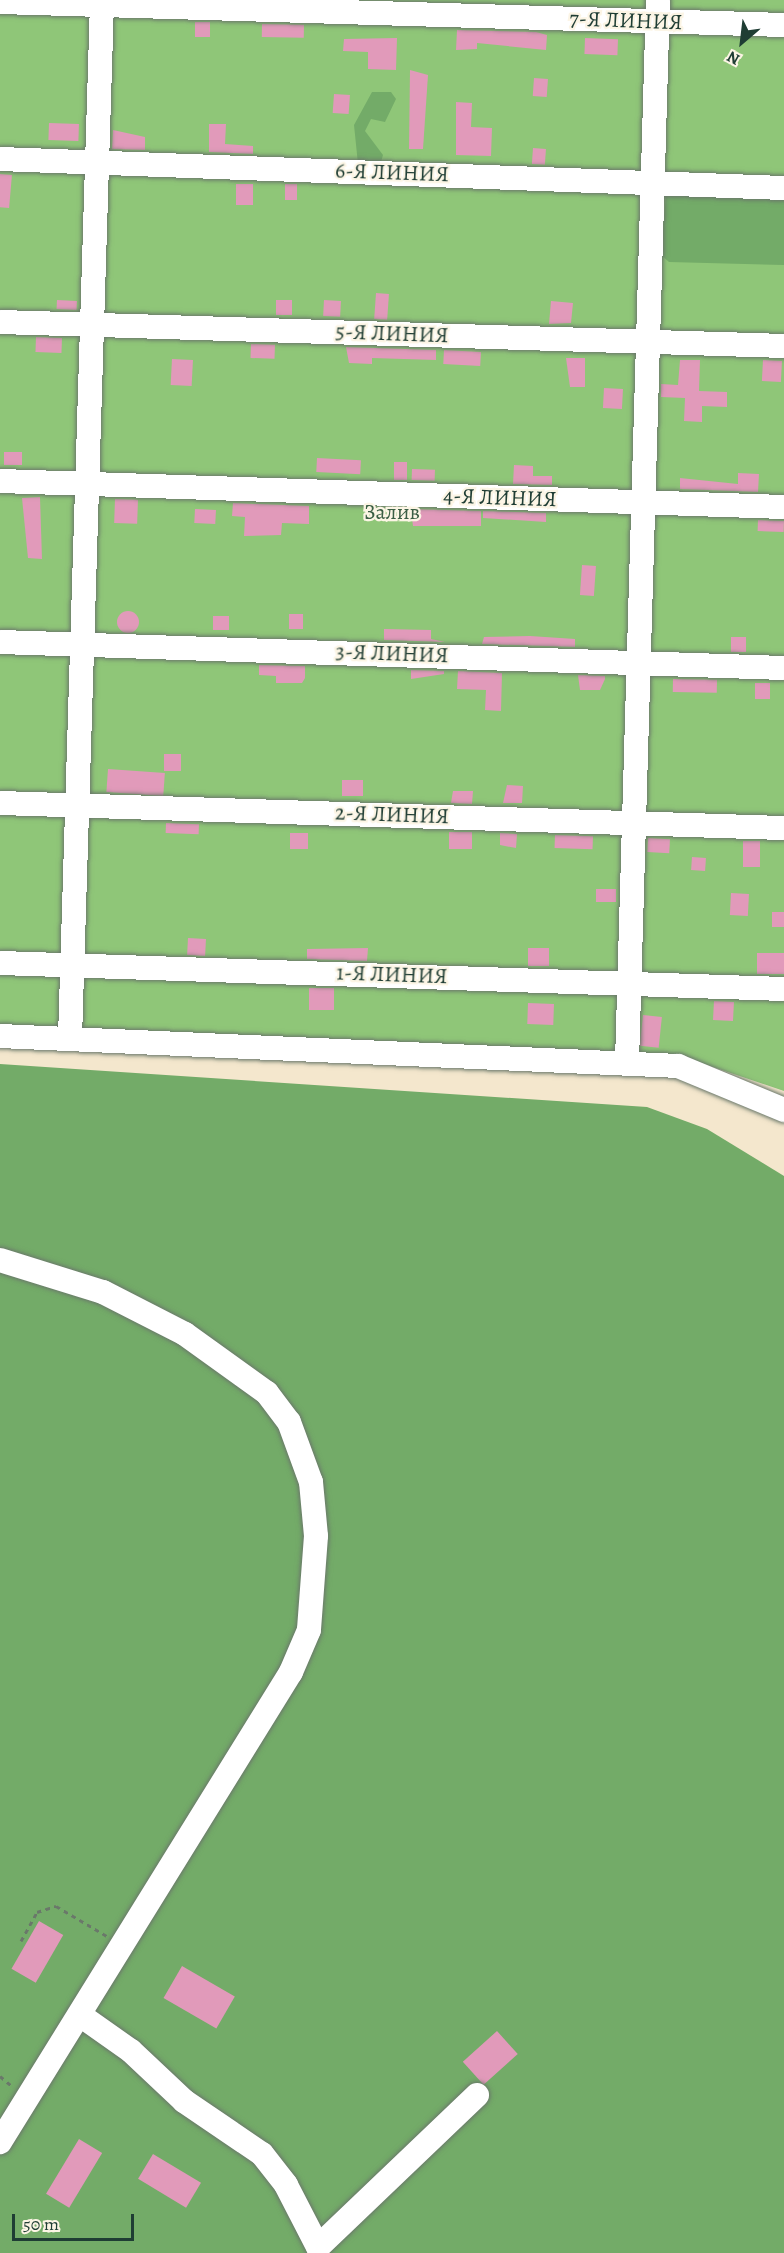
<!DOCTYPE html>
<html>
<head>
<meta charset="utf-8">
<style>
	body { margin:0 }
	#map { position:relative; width:784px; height:2253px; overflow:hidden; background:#f4e7cd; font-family:Alegreya,serif }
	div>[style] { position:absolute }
	.green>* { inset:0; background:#8fc678 }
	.forest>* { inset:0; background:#73ab68 }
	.building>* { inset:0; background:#e19aba; transform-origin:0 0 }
	.round { border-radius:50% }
	.path>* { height:3px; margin-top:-1.5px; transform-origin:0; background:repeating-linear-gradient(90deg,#6a786a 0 4.5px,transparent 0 9px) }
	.roads { filter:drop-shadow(0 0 2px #6a786a) drop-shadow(0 0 2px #6a786a) }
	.minor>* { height:24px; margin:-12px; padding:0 12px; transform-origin:12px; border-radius:12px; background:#fff }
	span { translate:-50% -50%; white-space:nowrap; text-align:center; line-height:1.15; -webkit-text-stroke:4.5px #fcf5e5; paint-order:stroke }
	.street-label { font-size:22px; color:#1f3d34 }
	.park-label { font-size:22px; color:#3b5f45 }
	.north { position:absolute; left:712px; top:12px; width:60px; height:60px; -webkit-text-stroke:4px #fcf5e5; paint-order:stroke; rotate:208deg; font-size:16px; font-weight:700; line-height:24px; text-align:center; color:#1f3d34 }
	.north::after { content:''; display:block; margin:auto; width:21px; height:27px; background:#1f3d34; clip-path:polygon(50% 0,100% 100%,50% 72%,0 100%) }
	.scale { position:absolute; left:12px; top:2214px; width:122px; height:27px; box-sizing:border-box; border:3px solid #1f3d34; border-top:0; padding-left:8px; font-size:18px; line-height:21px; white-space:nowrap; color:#1f3d34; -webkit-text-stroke:4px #fcf5e5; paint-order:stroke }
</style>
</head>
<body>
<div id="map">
	<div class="green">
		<i style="clip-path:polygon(0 0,784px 0,784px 1091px,707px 1065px,619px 1054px,0 1026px)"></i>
	</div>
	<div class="forest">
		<i style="clip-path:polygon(372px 92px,391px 92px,396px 99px,385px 122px,371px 119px,365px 131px,383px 155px,381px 162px,358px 164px,354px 125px)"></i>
		<i style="clip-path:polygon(666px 195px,784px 198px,784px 265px,669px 262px,661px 255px)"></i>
		<i style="clip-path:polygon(0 1064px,647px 1107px,707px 1129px,784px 1176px,784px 2253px,0 2253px)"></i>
	</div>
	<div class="building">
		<i style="left:195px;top:22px;width:15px;height:15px"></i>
		<i style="left:262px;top:24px;width:42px;height:13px;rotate:1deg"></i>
		<i style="clip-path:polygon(457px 30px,536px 32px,547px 35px,546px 50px,477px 43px,477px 49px,456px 50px)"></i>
		<i style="clip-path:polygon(397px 38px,396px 70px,368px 69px,368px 52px,343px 51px,344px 39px)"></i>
		<i style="left:585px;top:38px;width:33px;height:16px;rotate:2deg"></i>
		<i style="clip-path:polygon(410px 70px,428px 75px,423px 149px,409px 149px)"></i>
		<i style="left:534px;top:78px;width:14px;height:18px;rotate:4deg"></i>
		<i style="left:334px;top:94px;width:16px;height:19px;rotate:4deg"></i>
		<i style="clip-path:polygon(456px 102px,472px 103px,471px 127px,492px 128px,491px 156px,456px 155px)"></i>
		<i style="left:49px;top:123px;width:30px;height:17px;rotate:2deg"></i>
		<i style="clip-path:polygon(209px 124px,226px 124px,225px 144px,253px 146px,253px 154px,209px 152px)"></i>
		<i style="clip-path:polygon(113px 130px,145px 137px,145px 150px,112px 149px)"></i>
		<i style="left:533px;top:148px;width:13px;height:16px;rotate:4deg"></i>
		<i style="left:0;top:174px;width:12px;height:33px;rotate:5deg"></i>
		<i style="left:236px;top:184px;width:17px;height:21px"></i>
		<i style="left:285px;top:184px;width:12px;height:16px"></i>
		<i style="left:376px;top:293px;width:13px;height:26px;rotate:4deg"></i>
		<i style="left:57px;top:300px;width:20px;height:9px;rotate:3deg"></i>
		<i style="left:276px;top:300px;width:16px;height:15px"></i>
		<i style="left:324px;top:300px;width:17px;height:16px;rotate:3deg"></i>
		<i style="clip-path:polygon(551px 301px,573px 303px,571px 323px,549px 324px)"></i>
		<i style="left:36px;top:337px;width:26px;height:15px;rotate:2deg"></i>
		<i style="left:251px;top:344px;width:24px;height:14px;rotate:2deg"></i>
		<i style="clip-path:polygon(346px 347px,436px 350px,436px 360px,372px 358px,372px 364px,349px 363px)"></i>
		<i style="left:444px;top:350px;width:37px;height:14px;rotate:3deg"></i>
		<i style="clip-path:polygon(566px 358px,585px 358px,585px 387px,570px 387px)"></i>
		<i style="left:172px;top:359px;width:21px;height:26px;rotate:3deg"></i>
		<i style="clip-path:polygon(680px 360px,700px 360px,699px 391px,727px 392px,727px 407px,702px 406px,702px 422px,684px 421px,685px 398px,661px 397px,661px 384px,678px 385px)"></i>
		<i style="left:763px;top:360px;width:19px;height:21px;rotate:3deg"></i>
		<i style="left:604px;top:388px;width:19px;height:20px;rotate:3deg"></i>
		<i style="left:4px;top:452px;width:18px;height:13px"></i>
		<i style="left:317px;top:458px;width:44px;height:14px;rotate:3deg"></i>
		<i style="left:394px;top:462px;width:13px;height:18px"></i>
		<i style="clip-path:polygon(514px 465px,533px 466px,533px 476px,552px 476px,552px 485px,513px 484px)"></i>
		<i style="left:412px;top:469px;width:23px;height:11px;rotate:2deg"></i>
		<i style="clip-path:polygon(738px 473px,759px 474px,758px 492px,680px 489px,680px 478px,738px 484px)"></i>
		<i style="clip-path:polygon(40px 497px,42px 559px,28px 558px,22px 498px)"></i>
		<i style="left:115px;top:499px;width:23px;height:24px;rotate:2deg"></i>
		<i style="clip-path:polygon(233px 503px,309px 506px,309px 524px,282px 523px,281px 535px,244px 536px,245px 517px,232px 516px)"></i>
		<i style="left:195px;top:509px;width:21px;height:14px;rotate:3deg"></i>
		<i style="clip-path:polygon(411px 509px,481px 511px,481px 526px,413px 526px)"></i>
		<i style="clip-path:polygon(483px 511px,546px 513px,546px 522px,483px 518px)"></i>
		<i style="left:758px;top:520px;width:26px;height:11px;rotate:2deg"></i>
		<i style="left:582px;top:565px;width:14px;height:30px;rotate:4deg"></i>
		<i class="round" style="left:117px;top:611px;width:22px;height:22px"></i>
		<i style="left:289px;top:614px;width:14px;height:15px"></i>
		<i style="left:213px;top:616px;width:16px;height:14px"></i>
		<i style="clip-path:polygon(384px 629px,431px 630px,431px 639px,445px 642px,384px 640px)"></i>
		<i style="clip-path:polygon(530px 636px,575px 639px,575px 647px,482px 644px,484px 637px)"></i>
		<i style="left:731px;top:637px;width:15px;height:15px"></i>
		<i style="clip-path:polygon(259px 665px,305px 666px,305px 678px,302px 683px,276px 683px,276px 676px,259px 675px)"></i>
		<i style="clip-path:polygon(411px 670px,444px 671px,444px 674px,411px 679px)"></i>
		<i style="clip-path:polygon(458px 671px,502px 673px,501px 711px,485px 710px,486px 690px,457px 689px)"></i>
		<i style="clip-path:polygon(578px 675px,605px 676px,605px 679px,600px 690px,580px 690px)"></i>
		<i style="left:673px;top:679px;width:44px;height:13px;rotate:1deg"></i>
		<i style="left:755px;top:683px;width:15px;height:16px"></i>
		<i style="left:164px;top:754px;width:17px;height:17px"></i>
		<i style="left:108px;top:769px;width:57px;height:23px;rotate:4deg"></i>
		<i style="left:342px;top:780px;width:21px;height:16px"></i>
		<i style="clip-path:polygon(507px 785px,523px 786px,522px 803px,503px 803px)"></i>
		<i style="clip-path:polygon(453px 791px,473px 791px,472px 804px,451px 803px)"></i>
		<i style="left:166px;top:823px;width:33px;height:10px;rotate:2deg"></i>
		<i style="left:449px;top:832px;width:23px;height:17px"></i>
		<i style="left:290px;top:833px;width:18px;height:16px"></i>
		<i style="clip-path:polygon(500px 833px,517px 834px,516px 848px,500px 845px)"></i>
		<i style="left:555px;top:835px;width:38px;height:13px;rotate:2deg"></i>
		<i style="left:648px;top:838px;width:22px;height:14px;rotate:3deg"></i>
		<i style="left:743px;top:841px;width:17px;height:26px"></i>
		<i style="left:692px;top:857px;width:14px;height:13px;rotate:4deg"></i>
		<i style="left:596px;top:889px;width:20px;height:13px"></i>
		<i style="left:731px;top:893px;width:18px;height:22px;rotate:3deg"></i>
		<i style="left:772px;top:912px;width:12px;height:15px"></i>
		<i style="left:188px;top:938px;width:18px;height:17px;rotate:3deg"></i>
		<i style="clip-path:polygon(368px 948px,367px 961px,307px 959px,307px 949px)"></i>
		<i style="left:528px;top:948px;width:21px;height:18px"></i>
		<i style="left:757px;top:953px;width:27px;height:21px"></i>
		<i style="left:309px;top:988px;width:25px;height:22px"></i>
		<i style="left:714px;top:1001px;width:20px;height:19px;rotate:3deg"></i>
		<i style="left:528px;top:1003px;width:26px;height:21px;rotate:2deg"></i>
		<i style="left:643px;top:1015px;width:19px;height:31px;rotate:6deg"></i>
		<i style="left:39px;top:1921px;width:28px;height:55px;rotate:30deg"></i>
		<i style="left:182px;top:1966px;width:61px;height:37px;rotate:30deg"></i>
		<i style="left:497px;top:2031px;width:31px;height:46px;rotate:48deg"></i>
		<i style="left:79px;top:2139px;width:27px;height:64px;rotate:31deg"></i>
		<i style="left:153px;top:2154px;width:56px;height:29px;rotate:31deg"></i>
	</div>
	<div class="path">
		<i style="left:21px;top:1941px;width:33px;rotate:-61deg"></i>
		<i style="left:37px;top:1912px;width:20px;rotate:-18deg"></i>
		<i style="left:56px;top:1906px;width:59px;rotate:30.5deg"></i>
		<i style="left:0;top:2076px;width:16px;rotate:40deg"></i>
	</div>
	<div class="roads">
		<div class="minor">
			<i style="left:0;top:2px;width:784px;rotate:1.68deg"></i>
			<i style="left:0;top:159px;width:785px;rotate:2.12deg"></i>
			<i style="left:0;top:322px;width:784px;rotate:1.75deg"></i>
			<i style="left:0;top:481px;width:784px;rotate:1.9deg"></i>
			<i style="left:0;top:642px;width:784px;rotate:1.9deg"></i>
			<i style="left:0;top:803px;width:784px;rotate:1.83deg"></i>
			<i style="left:0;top:963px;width:784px;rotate:1.9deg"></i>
			<i style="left:0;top:1036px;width:679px;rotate:2.53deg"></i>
			<i style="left:678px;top:1066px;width:115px;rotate:22.5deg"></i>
			<i style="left:70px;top:1038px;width:1038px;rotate:-88.23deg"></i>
			<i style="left:627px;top:1062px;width:1062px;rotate:-88.33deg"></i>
			<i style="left:0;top:1260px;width:108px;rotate:17.3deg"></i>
			<i style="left:103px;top:1292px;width:92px;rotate:27.1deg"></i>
			<i style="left:185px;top:1334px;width:101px;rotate:35.7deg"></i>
			<i style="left:267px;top:1393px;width:36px;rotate:53deg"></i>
			<i style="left:289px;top:1422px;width:64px;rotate:69.9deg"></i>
			<i style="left:311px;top:1482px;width:54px;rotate:84.7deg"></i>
			<i style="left:316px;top:1536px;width:94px;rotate:94.3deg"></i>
			<i style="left:309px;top:1630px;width:46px;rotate:113.2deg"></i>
			<i style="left:291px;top:1672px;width:553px;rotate:121.76deg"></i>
			<i style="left:80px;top:2015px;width:62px;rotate:35.2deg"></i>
			<i style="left:131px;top:2051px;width:73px;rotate:43.3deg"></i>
			<i style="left:184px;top:2101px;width:94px;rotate:34.2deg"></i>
			<i style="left:262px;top:2154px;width:39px;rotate:52deg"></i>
			<i style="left:286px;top:2185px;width:70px;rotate:62.7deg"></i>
			<i style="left:318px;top:2247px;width:220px;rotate:-43.7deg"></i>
		</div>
	</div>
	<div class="street-label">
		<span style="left:626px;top:21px;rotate:2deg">7-Я ЛИНИЯ</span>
		<span style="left:392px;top:173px;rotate:2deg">6-Я ЛИНИЯ</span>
		<span style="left:392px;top:334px;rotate:2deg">5-Я ЛИНИЯ</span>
		<span style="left:500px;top:498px;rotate:2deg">4-Я ЛИНИЯ</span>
		<span style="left:392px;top:654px;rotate:2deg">3-Я ЛИНИЯ</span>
		<span style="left:392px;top:815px;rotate:2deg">2-Я ЛИНИЯ</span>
		<span style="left:392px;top:975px;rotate:2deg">1-Я ЛИНИЯ</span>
	</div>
	<div class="park-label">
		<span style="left:392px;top:513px">Залив</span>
	</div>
	<div class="north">N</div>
	<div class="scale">50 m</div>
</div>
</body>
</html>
